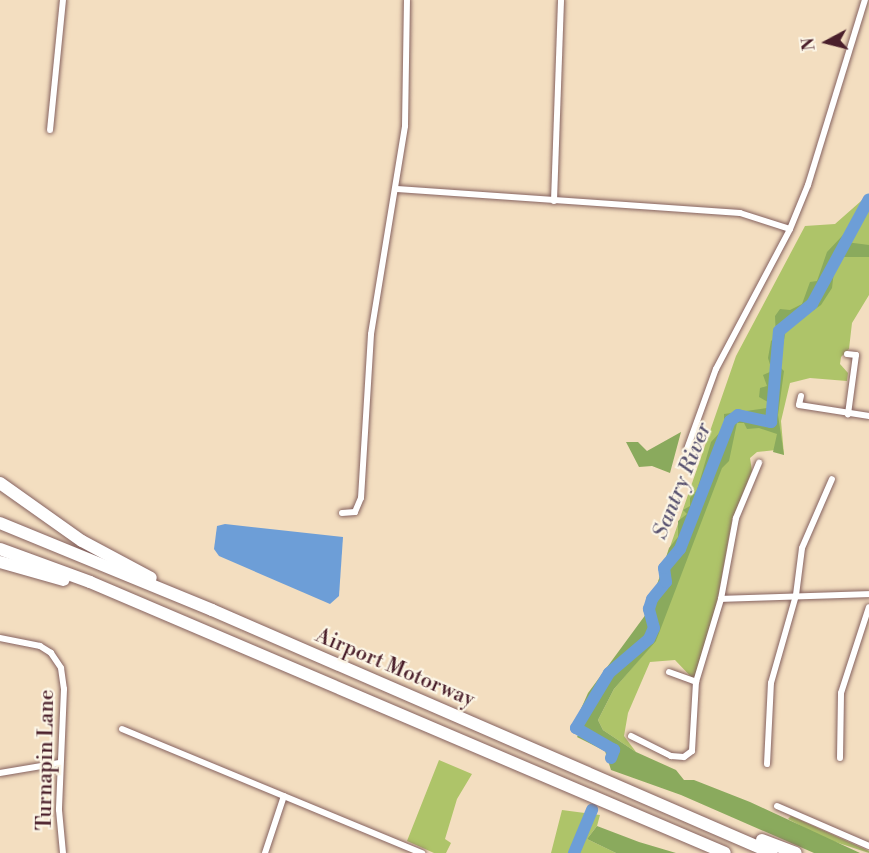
<!DOCTYPE html>
<html>
<head>
<meta charset="utf-8">
<style>
	body { margin:0 }
	#map { position:relative; width:869px; height:853px; overflow:hidden; background:#f3dec0; font-family:"Libre Bodoni",serif }
	div>[style] { position:absolute }
	.green>* { inset:0; background:#aec469 }
	.forest>* { inset:0; background:#8aaa5d }
	.water>* { inset:0; background:#6d9ed7 }
	.river>* { height:12px; margin:-6px; padding:0 6px; transform-origin:6px; border-radius:6px; background:#6d9ed7 }
	.roads { filter:drop-shadow(0 0 2px #85625f) drop-shadow(0 0 2px #85625f) }
	.minor>* { height:6px; margin:-3px; padding:0 3px; transform-origin:3px; border-radius:3px; background:#fff }
	.motorway>* { height:12px; margin:-6px; padding:0 6px; transform-origin:6px; border-radius:6px; background:#fff }
	span { translate:-50% -50%; white-space:nowrap; text-align:center; line-height:1.15; -webkit-text-stroke:4.5px #fcf5e5; paint-order:stroke }
	.street-label { font-size:21px; color:#4a1f2b }
	.water-label { font-size:22px; color:#585270; font-style:italic }
	.north { position:absolute; left:797px; top:12px; width:60px; height:60px; -webkit-text-stroke:4px #fcf5e5; paint-order:stroke; rotate:263deg; font-size:16px; font-weight:700; line-height:24px; text-align:center; color:#4a1f2b }
	.north::after { content:''; display:block; margin:auto; width:21px; height:27px; background:#4a1f2b; clip-path:polygon(50% 0,100% 100%,50% 72%,0 100%) }
</style>
</head>
<body>
<div id="map">
	<div class="green">
		<i style="clip-path:polygon(869px 194px,869px 295px,852px 323px,849px 349px,841px 357px,840px 364px,848px 373px,847px 381px,810px 378px,790px 383px,781px 421px,784px 455px,776px 450px,757px 452px,750px 458px,752px 471px,732px 520px,718px 597px,696px 682px,675px 660px,650px 662px,628px 713px,624px 736px,636px 752px,603px 730px,598px 720px,614px 689px,656px 640px,668px 602px,652px 599px,736px 356px,805px 226px,835px 224px)"></i>
		<i style="clip-path:polygon(439px 760px,472px 774px,457px 799px,445px 839px,451px 843px,446px 853px,434px 853px,407px 841px)"></i>
		<i style="clip-path:polygon(562px 810px,600px 815px,597px 826px,587px 839px,616px 853px,551px 853px)"></i>
		<i style="clip-path:polygon(791px 816px,869px 851px,869px 853px,823px 838px,788px 819px)"></i>
	</div>
	<div class="forest">
		<i style="clip-path:polygon(843px 235px,846px 242px,869px 245px,869px 257px,839px 257px,835px 263px,832px 288px,821px 305px,786px 329px,779px 366px,784px 371px,778px 415px,784px 455px,773px 452px,777px 434px,759px 428px,747px 429px,744px 423px,737px 423px,729px 461px,722px 468px,656px 641px,614px 689px,598px 720px,603px 730px,636px 752px,676px 770px,684px 780px,694px 780px,750px 802px,860px 853px,814px 853px,681px 795px,611px 770px,605px 751px,577px 737px,582px 728px,580px 711px,588px 693px,649px 610px,669px 548px,678px 537px,678px 521px,687px 514px,683px 510px,690px 506px,690px 498px,697px 490px,711px 442px,724px 428px,724px 414px,767px 408px,768px 402px,759px 397px,760px 388px,767px 386px,763px 375px,772px 371px,768px 358px,771px 341px,776px 337px,775px 316px,780px 309px,790px 310px,802px 304px,810px 282px,817px 281px,827px 252px)"></i>
		<i style="clip-path:polygon(681px 432px,670px 473px,652px 466px,639px 467px,626px 442px,638px 442px,647px 451px)"></i>
		<i style="clip-path:polygon(597px 826px,639px 842px,676px 853px,616px 853px,587px 839px)"></i>
	</div>
	<div class="water">
		<i style="clip-path:polygon(225px 524px,343px 537px,339px 596px,330px 604px,219px 556px,214px 549px,217px 526px)"></i>
	</div>
	<div class="river">
		<i style="left:611px;top:758px;width:9px;rotate:-69deg"></i>
		<i style="left:614px;top:750px;width:44px;rotate:-149.9deg"></i>
		<i style="left:576px;top:728px;width:64px;rotate:-59deg"></i>
		<i style="left:609px;top:673px;width:52px;rotate:-40.4deg"></i>
		<i style="left:649px;top:639px;width:12px;rotate:-66deg"></i>
		<i style="left:654px;top:628px;width:20px;rotate:-105deg"></i>
		<i style="left:649px;top:609px;width:10px;rotate:-73deg"></i>
		<i style="left:652px;top:599px;width:22px;rotate:-51deg"></i>
		<i style="left:666px;top:582px;width:14px;rotate:-98deg"></i>
		<i style="left:664px;top:568px;width:25px;rotate:-50deg"></i>
		<i style="left:680px;top:549px;width:137px;rotate:-68.7deg"></i>
		<i style="left:730px;top:421px;width:10px;rotate:-37deg"></i>
		<i style="left:738px;top:415px;width:34px;rotate:12deg"></i>
		<i style="left:771px;top:422px;width:91px;rotate:-85deg"></i>
		<i style="left:779px;top:331px;width:43px;rotate:-39.3deg"></i>
		<i style="left:812px;top:304px;width:119px;rotate:-61.5deg"></i>
		<i style="left:574px;top:853px;width:47px;rotate:-67.3deg"></i>
	</div>
	<div class="roads">
		<div class="minor">
			<i style="left:50px;top:130px;width:131px;rotate:-84.3deg"></i>
			<i style="left:397px;top:189px;width:344px;rotate:4deg"></i>
			<i style="left:740px;top:213px;width:52px;rotate:17.7deg"></i>
			<i style="left:554px;top:201px;width:201px;rotate:-88deg"></i>
			<i style="left:847px;top:354px;width:9px;rotate:6deg"></i>
			<i style="left:856px;top:355px;width:60px;rotate:97.7deg"></i>
			<i style="left:801px;top:396px;width:9px;rotate:103deg"></i>
			<i style="left:799px;top:405px;width:71px;rotate:8.9deg"></i>
			<i style="left:687px;top:449px;width:85px;rotate:-70.1deg"></i>
			<i style="left:716px;top:369px;width:158px;rotate:-62.1deg"></i>
			<i style="left:790px;top:229px;width:48px;rotate:-67.8deg"></i>
			<i style="left:808px;top:185px;width:194px;rotate:-72.9deg"></i>
			<i style="left:342px;top:513px;width:13px;rotate:-4deg"></i>
			<i style="left:355px;top:512px;width:15px;rotate:-67deg"></i>
			<i style="left:361px;top:498px;width:164px;rotate:-86.5deg"></i>
			<i style="left:371px;top:334px;width:211px;rotate:-80.7deg"></i>
			<i style="left:405px;top:126px;width:126px;rotate:-89.1deg"></i>
			<i style="left:721px;top:599px;width:148px;rotate:-1.9deg"></i>
			<i style="left:0;top:638px;width:41px;rotate:11.3deg"></i>
			<i style="left:40px;top:646px;width:13px;rotate:32deg"></i>
			<i style="left:51px;top:653px;width:18px;rotate:56deg"></i>
			<i style="left:61px;top:668px;width:21px;rotate:82deg"></i>
			<i style="left:64px;top:689px;width:121px;rotate:92.4deg"></i>
			<i style="left:59px;top:810px;width:43px;rotate:84.7deg"></i>
			<i style="left:669px;top:672px;width:29px;rotate:20deg"></i>
			<i style="left:122px;top:729px;width:325px;rotate:22.5deg"></i>
			<i style="left:631px;top:736px;width:45px;rotate:26.6deg"></i>
			<i style="left:671px;top:756px;width:13px;rotate:4deg"></i>
			<i style="left:684px;top:757px;width:10px;rotate:-37deg"></i>
			<i style="left:692px;top:751px;width:69px;rotate:-86.7deg"></i>
			<i style="left:696px;top:682px;width:87px;rotate:-73.2deg"></i>
			<i style="left:721px;top:599px;width:82px;rotate:-79.5deg"></i>
			<i style="left:736px;top:518px;width:60px;rotate:-67.3deg"></i>
			<i style="left:840px;top:758px;width:65px;rotate:-89.1deg"></i>
			<i style="left:841px;top:693px;width:90px;rotate:-72deg"></i>
			<i style="left:767px;top:764px;width:81px;rotate:-87.2deg"></i>
			<i style="left:771px;top:683px;width:91px;rotate:-74.1deg"></i>
			<i style="left:796px;top:595px;width:47px;rotate:-82.7deg"></i>
			<i style="left:802px;top:548px;width:75px;rotate:-66.5deg"></i>
			<i style="left:0;top:773px;width:60px;rotate:-9.6deg"></i>
			<i style="left:777px;top:806px;width:100px;rotate:23.5deg"></i>
			<i style="left:265px;top:853px;width:60px;rotate:-71.6deg"></i>
		</div>
		<div class="motorway">
			<i style="left:0;top:483px;width:100px;rotate:35.3deg"></i>
			<i style="left:82px;top:541px;width:78px;rotate:28.2deg"></i>
			<i style="left:0;top:523px;width:229px;rotate:22.3deg"></i>
			<i style="left:212px;top:610px;width:610px;rotate:23.46deg"></i>
			<i style="left:0;top:549px;width:96px;rotate:20.1deg"></i>
			<i style="left:90px;top:582px;width:690px;rotate:23.11deg"></i>
			<i style="left:0;top:562px;width:66px;rotate:15.7deg"></i>
			<i style="left:762px;top:840px;width:36px;rotate:21deg"></i>
		</div>
	</div>
	<div class="street-label">
		<span style="left:395px;top:668px;rotate:23deg">Airport Motorway</span>
		<span style="left:46px;top:760px;rotate:-89deg">Turnapin Lane</span>
	</div>
	<div class="water-label">
		<span style="left:682px;top:481px;rotate:-68deg">Santry River</span>
	</div>
	<div class="north">N</div>
</div>
</body>
</html>
